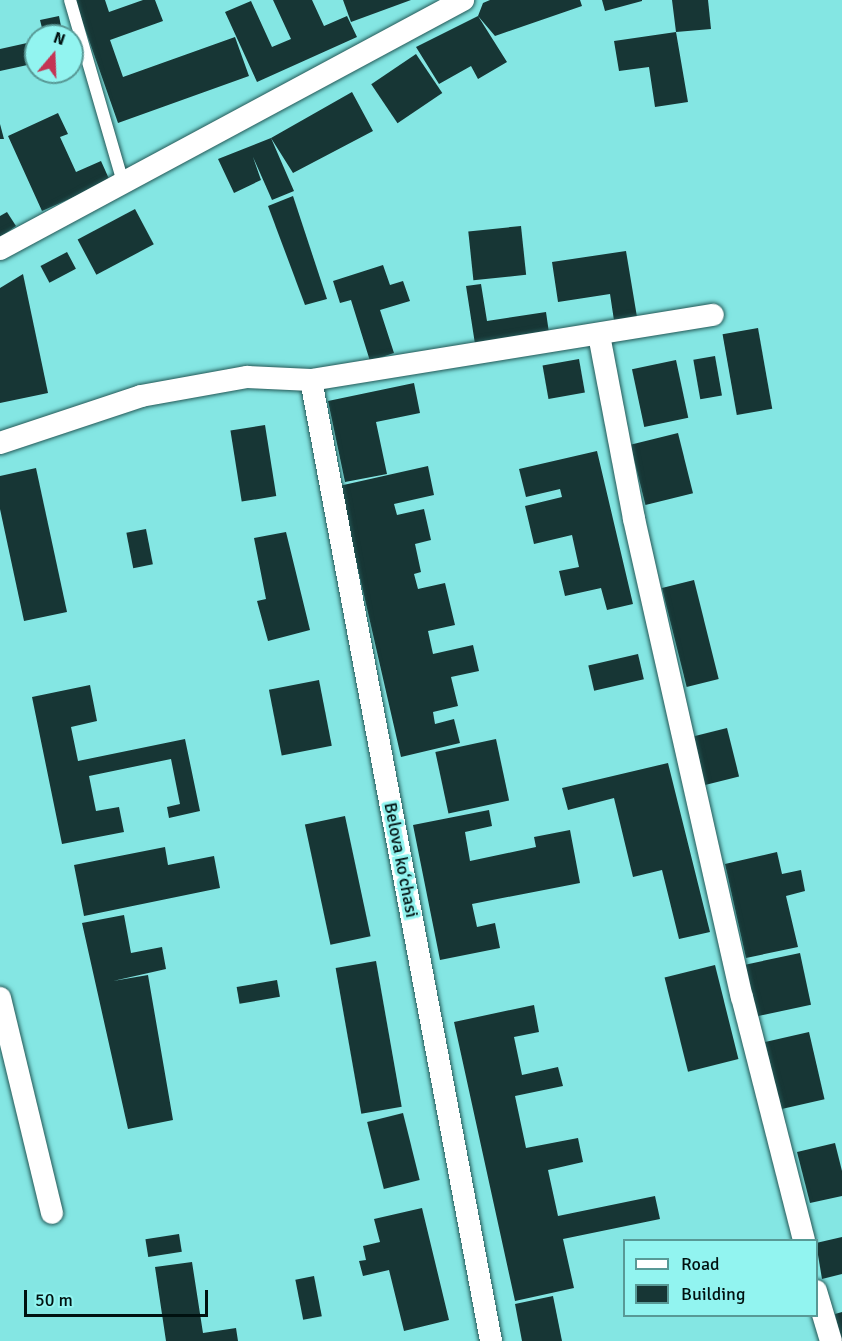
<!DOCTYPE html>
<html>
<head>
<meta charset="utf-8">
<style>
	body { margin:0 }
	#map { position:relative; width:842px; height:1341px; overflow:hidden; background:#84e6e3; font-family:Signika,sans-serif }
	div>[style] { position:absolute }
	.building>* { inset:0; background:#173635; transform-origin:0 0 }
	.roads { filter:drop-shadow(0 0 2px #245857) drop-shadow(0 0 2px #245857) }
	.lane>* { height:12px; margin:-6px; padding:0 6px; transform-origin:6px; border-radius:6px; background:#fff }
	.street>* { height:22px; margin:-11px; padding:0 11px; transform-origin:11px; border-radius:11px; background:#fff }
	span { translate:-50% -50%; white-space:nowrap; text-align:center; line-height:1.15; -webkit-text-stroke:6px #92f4f0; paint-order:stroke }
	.street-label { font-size:18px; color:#001110 }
	.legend { position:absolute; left:623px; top:1239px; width:195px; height:78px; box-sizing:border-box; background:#92f4f0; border:2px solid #589996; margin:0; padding:8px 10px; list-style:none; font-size:18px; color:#001110 }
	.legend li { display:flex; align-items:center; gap:12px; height:30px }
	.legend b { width:30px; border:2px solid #589996 }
	.north { position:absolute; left:24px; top:24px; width:60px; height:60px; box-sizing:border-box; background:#92f4f0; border:2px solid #589996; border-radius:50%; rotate:19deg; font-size:16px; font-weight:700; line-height:24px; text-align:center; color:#001110 }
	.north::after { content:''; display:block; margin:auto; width:21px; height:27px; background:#c43454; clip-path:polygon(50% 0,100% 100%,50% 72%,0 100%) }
	.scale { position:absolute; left:24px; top:1290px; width:184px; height:27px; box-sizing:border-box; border:3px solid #001110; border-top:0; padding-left:8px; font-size:18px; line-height:21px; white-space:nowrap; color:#001110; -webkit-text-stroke:4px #92f4f0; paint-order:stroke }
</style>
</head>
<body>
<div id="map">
	<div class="building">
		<i style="clip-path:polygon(75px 0,105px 0,109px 12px,143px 0,155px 0,163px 21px,110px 40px,123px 77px,235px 37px,249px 76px,118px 123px)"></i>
		<i style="clip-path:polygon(273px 0,312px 0,324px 26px,347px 16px,357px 37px,257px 82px,225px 12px,251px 1px,272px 47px,291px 39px)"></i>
		<i style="clip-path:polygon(343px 0,411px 0,351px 22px)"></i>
		<i style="clip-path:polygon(490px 0,580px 0,582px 6px,495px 36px,478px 16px,507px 62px,478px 79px,471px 66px,439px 84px,416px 47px,478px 16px,483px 3px)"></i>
		<i style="clip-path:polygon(602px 0,642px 0,642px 1px,605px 11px)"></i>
		<i style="clip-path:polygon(672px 0,708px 0,711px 29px,676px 32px)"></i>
		<i style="clip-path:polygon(59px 16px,63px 36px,44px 36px,40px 20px)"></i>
		<i style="clip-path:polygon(676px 32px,688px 102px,655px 107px,649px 67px,619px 71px,614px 41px)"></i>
		<i style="clip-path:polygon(27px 43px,32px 64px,0 71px,0 49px)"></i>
		<i style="left:416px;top:54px;width:47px;height:54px;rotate:56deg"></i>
		<i style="clip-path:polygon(352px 92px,373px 131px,293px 173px,271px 138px,294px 191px,272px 200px,253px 157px,261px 180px,234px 193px,218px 159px,271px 138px)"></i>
		<i style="clip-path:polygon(58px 113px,68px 134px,60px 137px,76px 172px,101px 161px,110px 181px,42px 211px,8px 136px)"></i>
		<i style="clip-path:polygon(0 124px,4px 139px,0 139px)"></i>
		<i style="clip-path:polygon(293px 196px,327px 299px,305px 305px,268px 206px)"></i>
		<i style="left:135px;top:209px;width:40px;height:65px;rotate:62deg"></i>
		<i style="clip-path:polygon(7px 212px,16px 226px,0 237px,0 216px)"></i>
		<i style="left:521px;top:226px;width:49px;height:53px;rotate:84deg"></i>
		<i style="clip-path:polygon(626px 251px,638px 323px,615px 327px,610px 294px,558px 302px,552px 262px)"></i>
		<i style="left:67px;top:252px;width:19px;height:30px;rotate:62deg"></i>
		<i style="clip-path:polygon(383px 265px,390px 285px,403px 281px,410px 301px,380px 310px,394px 353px,370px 361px,351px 300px,340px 303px,333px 281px)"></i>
		<i style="clip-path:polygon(23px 274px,48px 393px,0 403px,0 288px)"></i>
		<i style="clip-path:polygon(481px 284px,487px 321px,546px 312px,549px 333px,475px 344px,466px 286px)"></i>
		<i style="left:758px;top:328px;width:82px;height:36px;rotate:80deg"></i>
		<i style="left:715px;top:356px;width:40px;height:22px;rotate:80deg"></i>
		<i style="left:579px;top:359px;width:34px;height:37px;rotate:80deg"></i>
		<i style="left:676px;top:360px;width:59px;height:45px;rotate:78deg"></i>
		<i style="clip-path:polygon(414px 383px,420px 413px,376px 422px,387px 474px,345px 482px,328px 401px)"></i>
		<i style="left:265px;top:425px;width:72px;height:35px;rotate:81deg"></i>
		<i style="left:678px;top:433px;width:62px;height:49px;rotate:76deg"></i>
		<i style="clip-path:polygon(597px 451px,633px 604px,607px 610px,601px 588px,565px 596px,559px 571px,579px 567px,572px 535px,534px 544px,525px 506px,562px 497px,560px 489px,526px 497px,519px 469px)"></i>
		<i style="clip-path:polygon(428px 466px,434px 495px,394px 504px,397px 515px,424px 509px,431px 540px,415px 544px,421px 572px,414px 574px,418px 589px,445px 583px,455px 625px,428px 631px,433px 654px,473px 645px,479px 671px,451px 677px,458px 706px,433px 712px,435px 724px,454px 719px,460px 743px,401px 757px,339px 486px)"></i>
		<i style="clip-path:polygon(36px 468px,67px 612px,24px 621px,0 509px,0 476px)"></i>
		<i style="left:146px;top:529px;width:36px;height:20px;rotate:79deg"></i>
		<i style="clip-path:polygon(286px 532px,310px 630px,268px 641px,257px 601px,266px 599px,254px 538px)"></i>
		<i style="left:694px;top:580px;width:102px;height:33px;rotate:76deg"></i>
		<i style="left:638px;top:654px;width:26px;height:51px;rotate:77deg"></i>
		<i style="left:319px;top:680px;width:67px;height:51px;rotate:79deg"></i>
		<i style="clip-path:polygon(90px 685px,97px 721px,71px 727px,78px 761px,185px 739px,200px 811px,169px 818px,167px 807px,180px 804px,171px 759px,89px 776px,96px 811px,119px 807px,124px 832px,62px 844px,32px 697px)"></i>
		<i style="left:727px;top:728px;width:50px;height:35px;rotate:76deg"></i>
		<i style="left:496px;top:739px;width:63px;height:62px;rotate:78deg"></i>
		<i style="clip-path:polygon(668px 763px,710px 932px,679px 939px,662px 870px,633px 877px,614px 798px,568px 810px,562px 788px)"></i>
		<i style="clip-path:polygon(489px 810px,492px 826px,465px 832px,470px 861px,536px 847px,534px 837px,570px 830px,580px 883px,472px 904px,477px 927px,495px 923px,500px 948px,440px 960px,413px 825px)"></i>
		<i style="left:345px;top:816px;width:123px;height:41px;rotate:78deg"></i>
		<i style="clip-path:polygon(165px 847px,168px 865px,214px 856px,220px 888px,84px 916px,74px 865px)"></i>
		<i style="clip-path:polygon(777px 852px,782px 874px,801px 870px,805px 891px,786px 896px,798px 947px,746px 958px,725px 864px)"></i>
		<i style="clip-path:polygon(124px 915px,131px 953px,162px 947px,166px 969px,113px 981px,148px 975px,173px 1120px,128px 1129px,82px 923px)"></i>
		<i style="left:800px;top:953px;width:53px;height:56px;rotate:78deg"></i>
		<i style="left:376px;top:961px;width:148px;height:41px;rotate:80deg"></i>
		<i style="left:715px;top:965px;width:97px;height:52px;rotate:76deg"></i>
		<i style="left:277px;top:980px;width:17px;height:41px;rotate:80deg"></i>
		<i style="clip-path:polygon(534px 1005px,539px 1032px,514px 1037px,522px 1075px,558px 1067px,563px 1086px,515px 1096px,526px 1148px,578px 1138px,583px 1162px,548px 1170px,558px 1216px,655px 1196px,660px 1219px,563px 1239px,574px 1288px,515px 1301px,454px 1022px)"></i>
		<i style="left:809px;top:1032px;width:69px;height:45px;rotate:77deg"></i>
		<i style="left:403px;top:1113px;width:69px;height:37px;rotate:76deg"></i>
		<i style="clip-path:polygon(835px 1143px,842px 1171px,842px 1196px,810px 1203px,797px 1152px)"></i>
		<i style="clip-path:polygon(422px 1208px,449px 1320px,404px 1331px,389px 1270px,363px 1276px,359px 1261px,366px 1260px,363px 1246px,380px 1242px,374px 1219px)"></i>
		<i style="left:179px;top:1234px;width:18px;height:34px;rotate:81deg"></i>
		<i style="clip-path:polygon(842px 1237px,842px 1274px,822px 1279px,816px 1243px)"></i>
		<i style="clip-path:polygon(192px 1262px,203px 1333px,236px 1328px,238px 1341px,166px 1341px,155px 1267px)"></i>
		<i style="left:314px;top:1276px;width:41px;height:19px;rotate:79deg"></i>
		<i style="clip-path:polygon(553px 1296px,562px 1341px,522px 1341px,515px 1304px)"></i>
		<i style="clip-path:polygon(842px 1312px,842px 1341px,841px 1341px,835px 1314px)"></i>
	</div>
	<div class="roads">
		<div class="lane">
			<i style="left:70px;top:0;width:191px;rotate:73.8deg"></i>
		</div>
		<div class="street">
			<i style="left:0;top:249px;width:526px;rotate:-28.27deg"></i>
			<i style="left:599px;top:335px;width:187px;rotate:79.2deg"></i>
			<i style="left:634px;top:519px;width:490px;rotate:77.3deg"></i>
			<i style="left:742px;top:997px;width:251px;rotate:75.7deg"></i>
			<i style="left:311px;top:380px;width:978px;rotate:79.39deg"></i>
			<i style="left:0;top:443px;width:149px;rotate:-18.4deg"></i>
			<i style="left:141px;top:396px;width:108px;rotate:-10.2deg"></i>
			<i style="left:247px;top:377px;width:64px;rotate:2.7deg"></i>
			<i style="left:311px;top:380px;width:407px;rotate:-9.2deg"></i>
			<i style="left:0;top:998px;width:221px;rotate:76.4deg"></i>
			<i style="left:816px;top:1291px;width:52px;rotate:73.3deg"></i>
		</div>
	</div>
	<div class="street-label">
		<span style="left:401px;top:860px;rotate:79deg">Belova koʻchasi</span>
	</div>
	<ul class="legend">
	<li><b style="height:8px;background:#fff"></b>Road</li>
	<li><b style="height:16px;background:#173635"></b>Building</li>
	</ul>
	<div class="north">N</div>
	<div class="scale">50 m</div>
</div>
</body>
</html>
